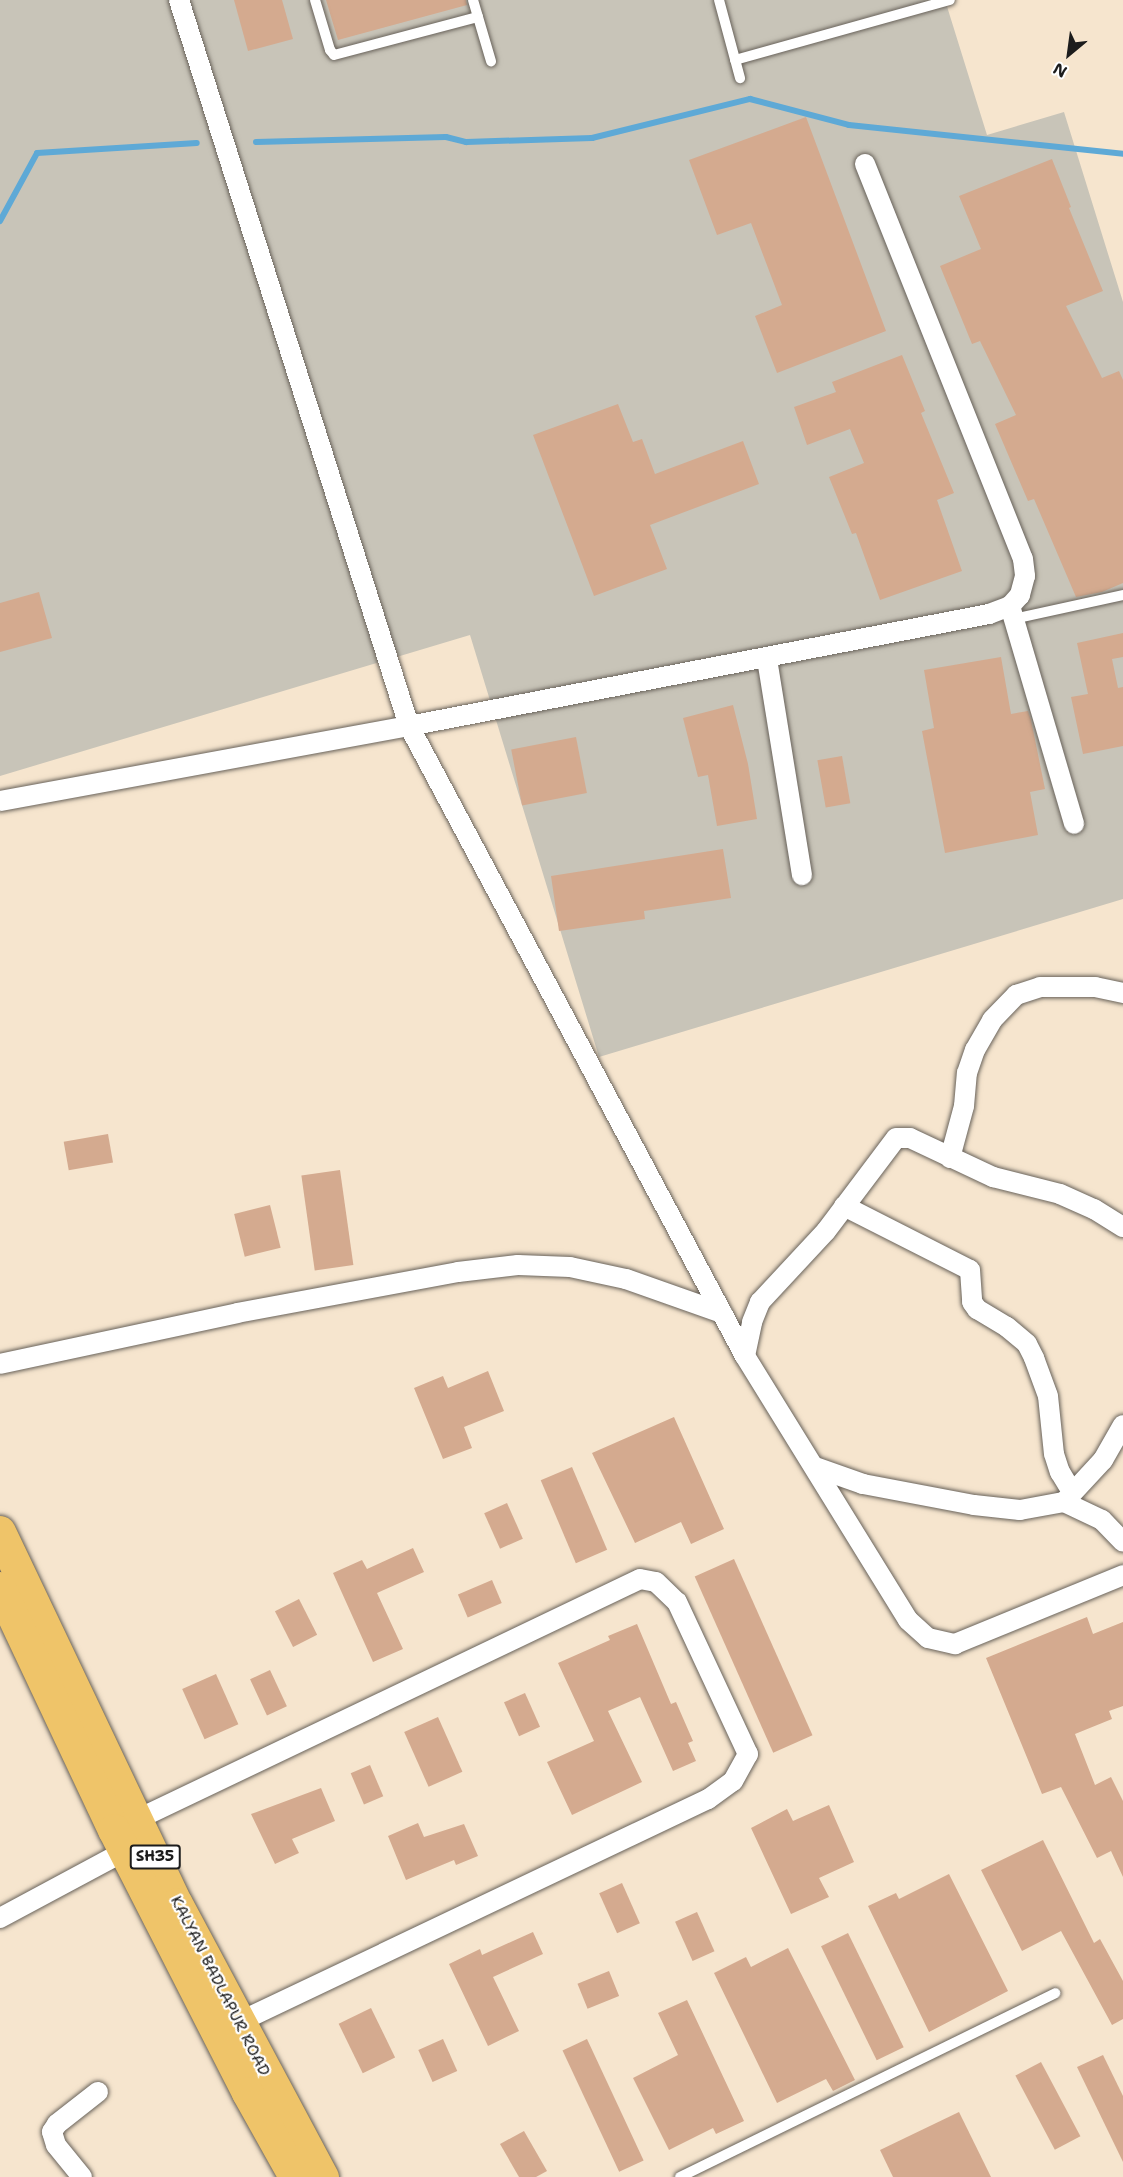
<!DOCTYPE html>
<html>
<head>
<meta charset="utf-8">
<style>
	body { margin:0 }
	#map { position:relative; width:1123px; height:2177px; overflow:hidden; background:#f6e5ce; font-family:"Shantell Sans",sans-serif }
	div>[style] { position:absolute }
	.industrial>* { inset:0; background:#c8c4b8 }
	.stream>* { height:6px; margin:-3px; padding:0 3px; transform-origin:3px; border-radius:3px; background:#5ea9d6 }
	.building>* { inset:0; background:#d4aa8f; transform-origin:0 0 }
	.roads { filter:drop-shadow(0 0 2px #68625a) drop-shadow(0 0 2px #68625a) }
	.lane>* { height:10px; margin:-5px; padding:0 5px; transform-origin:5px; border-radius:5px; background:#fff }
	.street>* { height:20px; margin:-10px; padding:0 10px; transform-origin:10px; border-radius:10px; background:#fff }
	.primary>* { height:32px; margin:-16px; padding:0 16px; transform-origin:16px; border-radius:16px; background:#efc469 }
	span { translate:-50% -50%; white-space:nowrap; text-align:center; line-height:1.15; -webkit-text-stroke:4.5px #fff; paint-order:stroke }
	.shield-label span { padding:2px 4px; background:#fff; border:2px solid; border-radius:4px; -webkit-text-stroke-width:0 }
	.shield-label { font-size:15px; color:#1c1c1c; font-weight:700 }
	.street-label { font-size:16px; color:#1c1c1c }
	.north { position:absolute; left:1039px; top:24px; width:60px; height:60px; -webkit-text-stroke:4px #fff; paint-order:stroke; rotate:209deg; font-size:16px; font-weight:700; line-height:24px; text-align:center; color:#1c1c1c }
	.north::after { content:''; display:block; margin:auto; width:21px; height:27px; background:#1c1c1c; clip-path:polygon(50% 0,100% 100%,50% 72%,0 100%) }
</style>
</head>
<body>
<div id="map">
	<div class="industrial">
		<i style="clip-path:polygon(0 0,945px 0,987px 135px,1064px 112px,1123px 302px,1123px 899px,599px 1057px,470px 635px,0 776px)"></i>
	</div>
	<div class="stream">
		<i style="left:256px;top:142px;width:190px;rotate:-1.5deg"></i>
		<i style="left:446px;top:137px;width:21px;rotate:14deg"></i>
		<i style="left:466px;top:142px;width:126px;rotate:-1.8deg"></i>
		<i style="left:592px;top:138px;width:163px;rotate:-13.9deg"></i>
		<i style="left:750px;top:99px;width:102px;rotate:14.7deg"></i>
		<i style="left:849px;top:125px;width:276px;rotate:6deg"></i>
		<i style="left:0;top:221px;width:77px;rotate:-61.4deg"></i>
		<i style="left:37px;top:153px;width:160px;rotate:-3.6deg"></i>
	</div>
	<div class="building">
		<i style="clip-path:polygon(234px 0,282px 0,293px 39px,248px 51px)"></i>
		<i style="clip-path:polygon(326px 0,466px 0,467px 5px,338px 40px)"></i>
		<i style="clip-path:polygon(806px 117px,886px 331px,777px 373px,755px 316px,782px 305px,751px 223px,717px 235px,689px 160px)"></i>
		<i style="clip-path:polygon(1052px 159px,1071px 207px,1069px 208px,1103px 291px,1066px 306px,1102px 378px,1119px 371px,1123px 380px,1123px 583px,1102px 592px,1076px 597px,1034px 499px,1028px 501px,995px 424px,1016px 415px,980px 341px,972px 344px,940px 266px,981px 249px,959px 196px)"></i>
		<i style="clip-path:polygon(902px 355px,925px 411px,921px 413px,954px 493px,937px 500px,962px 571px,880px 600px,856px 533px,852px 534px,829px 477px,864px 463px,850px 429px,807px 445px,794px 407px,836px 392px,832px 382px)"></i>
		<i style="clip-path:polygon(618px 404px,633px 442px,642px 439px,655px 474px,743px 441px,759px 484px,650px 525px,667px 569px,594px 596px,533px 435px)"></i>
		<i style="clip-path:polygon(39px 592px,52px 638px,0 652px,0 603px)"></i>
		<i style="clip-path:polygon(1123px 633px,1123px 657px,1112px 659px,1118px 688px,1123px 687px,1123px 746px,1083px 754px,1071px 697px,1088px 694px,1077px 643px)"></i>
		<i style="clip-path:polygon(1001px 657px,1011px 714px,1028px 711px,1031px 720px,1045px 789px,1030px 792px,1038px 835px,945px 853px,922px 731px,934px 728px,924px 670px)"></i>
		<i style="clip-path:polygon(733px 705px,748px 764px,757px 819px,717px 826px,708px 775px,698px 777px,683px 718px)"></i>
		<i style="left:576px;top:737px;width:57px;height:66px;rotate:79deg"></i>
		<i style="left:842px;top:756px;width:48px;height:25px;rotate:80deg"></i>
		<i style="clip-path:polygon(723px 849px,731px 898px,644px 911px,645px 919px,559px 931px,551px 876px)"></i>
		<i style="left:108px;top:1134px;width:29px;height:45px;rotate:80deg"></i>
		<i style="left:340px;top:1170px;width:96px;height:39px;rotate:82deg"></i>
		<i style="left:270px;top:1205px;width:44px;height:37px;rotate:76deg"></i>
		<i style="clip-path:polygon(488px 1371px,504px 1411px,464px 1427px,472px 1448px,443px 1459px,414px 1388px,443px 1376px,448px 1388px)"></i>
		<i style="clip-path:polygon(674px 1417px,724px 1529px,691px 1544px,681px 1522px,635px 1543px,592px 1453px)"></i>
		<i style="left:572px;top:1467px;width:90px;height:34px;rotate:67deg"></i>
		<i style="left:507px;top:1503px;width:39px;height:25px;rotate:66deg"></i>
		<i style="clip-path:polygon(413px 1548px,424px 1572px,377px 1593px,403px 1649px,373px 1662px,333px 1573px,362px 1560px,367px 1569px)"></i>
		<i style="left:734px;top:1559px;width:193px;height:43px;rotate:66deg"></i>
		<i style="left:492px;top:1580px;width:25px;height:37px;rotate:67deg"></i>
		<i style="left:299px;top:1599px;width:40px;height:27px;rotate:63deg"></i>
		<i style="clip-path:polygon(1087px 1617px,1093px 1634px,1123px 1622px,1123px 1706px,1109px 1711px,1112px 1719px,1075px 1734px,1095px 1785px,1111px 1777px,1123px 1801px,1123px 1877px,1111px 1851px,1097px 1858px,1061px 1787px,1042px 1794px,986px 1658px)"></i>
		<i style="clip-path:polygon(637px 1624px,671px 1704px,676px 1702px,693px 1741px,688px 1743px,696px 1761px,673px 1771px,640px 1697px,608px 1711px,642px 1782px,572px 1815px,547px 1762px,594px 1741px,558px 1663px,610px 1640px,608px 1636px)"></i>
		<i style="left:270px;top:1670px;width:40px;height:22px;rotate:65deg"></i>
		<i style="left:216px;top:1674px;width:55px;height:37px;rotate:66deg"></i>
		<i style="left:525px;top:1693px;width:37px;height:23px;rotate:66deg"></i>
		<i style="left:438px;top:1717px;width:60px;height:37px;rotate:66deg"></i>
		<i style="left:370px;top:1765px;width:34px;height:21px;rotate:67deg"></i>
		<i style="clip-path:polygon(321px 1788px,335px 1821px,292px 1839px,299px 1853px,275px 1864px,251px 1814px)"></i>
		<i style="clip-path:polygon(829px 1805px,854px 1862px,819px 1878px,829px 1897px,791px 1914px,751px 1828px,787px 1809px,793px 1821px)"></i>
		<i style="clip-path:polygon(418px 1823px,424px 1837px,464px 1824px,478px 1856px,456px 1865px,454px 1860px,406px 1880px,388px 1836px)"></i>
		<i style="clip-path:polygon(1043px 1840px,1094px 1943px,1100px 1939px,1123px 1981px,1123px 2019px,1112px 2025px,1061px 1931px,1022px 1951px,981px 1870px)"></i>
		<i style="clip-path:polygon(949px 1874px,1008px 1991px,929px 2032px,868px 1906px,896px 1893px,899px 1899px)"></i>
		<i style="left:622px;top:1883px;width:44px;height:25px;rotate:66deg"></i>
		<i style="left:697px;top:1912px;width:43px;height:24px;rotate:66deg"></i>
		<i style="clip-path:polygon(533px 1932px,543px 1954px,493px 1977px,519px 2031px,488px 2046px,449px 1964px,480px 1949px,482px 1955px)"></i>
		<i style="left:848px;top:1933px;width:127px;height:30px;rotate:64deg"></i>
		<i style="clip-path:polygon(788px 1948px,855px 2080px,833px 2091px,826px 2079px,777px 2103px,714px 1973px,746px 1957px,751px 1967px)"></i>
		<i style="left:609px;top:1971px;width:27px;height:34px;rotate:68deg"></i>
		<i style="clip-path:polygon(687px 2000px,744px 2121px,716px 2134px,713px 2128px,669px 2150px,633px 2078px,678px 2055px,658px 2013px)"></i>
		<i style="left:371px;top:2008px;width:55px;height:36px;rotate:64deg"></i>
		<i style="left:443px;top:2039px;width:35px;height:27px;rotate:66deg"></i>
		<i style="left:587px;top:2039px;width:134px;height:27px;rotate:65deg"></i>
		<i style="clip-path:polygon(1103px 2055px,1123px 2096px,1123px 2162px,1077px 2067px)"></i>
		<i style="left:1041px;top:2062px;width:84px;height:29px;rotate:62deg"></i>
		<i style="clip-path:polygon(959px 2112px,991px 2177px,893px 2177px,880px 2150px)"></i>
		<i style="clip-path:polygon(524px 2131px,547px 2171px,536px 2177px,519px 2177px,500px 2144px)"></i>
	</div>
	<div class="roads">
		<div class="lane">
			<i style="left:315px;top:0;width:52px;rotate:73.3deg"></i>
			<i style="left:330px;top:50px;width:6px;rotate:51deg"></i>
			<i style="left:334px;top:55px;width:149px;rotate:-14.8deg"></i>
			<i style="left:473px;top:0;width:64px;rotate:73.6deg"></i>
			<i style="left:719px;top:0;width:81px;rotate:74.9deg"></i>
			<i style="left:735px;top:60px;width:223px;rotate:-15.6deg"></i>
			<i style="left:1013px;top:619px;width:113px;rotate:-12.3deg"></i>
			<i style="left:680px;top:2177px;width:418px;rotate:-26.1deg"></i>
		</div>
		<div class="street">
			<i style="left:865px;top:164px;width:425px;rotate:68.2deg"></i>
			<i style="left:1023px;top:559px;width:17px;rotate:83deg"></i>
			<i style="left:1025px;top:576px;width:20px;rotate:105deg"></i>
			<i style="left:1020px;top:595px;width:15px;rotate:132deg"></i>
			<i style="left:1010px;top:606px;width:22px;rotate:159deg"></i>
			<i style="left:989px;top:614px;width:591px;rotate:169.07deg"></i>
			<i style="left:409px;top:726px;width:714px;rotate:61.93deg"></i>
			<i style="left:745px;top:1356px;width:310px;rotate:58.3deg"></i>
			<i style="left:908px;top:1620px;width:27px;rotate:42deg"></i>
			<i style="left:928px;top:1638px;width:28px;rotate:13deg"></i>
			<i style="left:955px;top:1644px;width:182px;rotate:-22.3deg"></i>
			<i style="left:1010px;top:606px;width:227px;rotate:73.6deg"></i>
			<i style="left:767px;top:659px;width:219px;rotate:80.8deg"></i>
			<i style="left:0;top:801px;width:416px;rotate:-10.4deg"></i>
			<i style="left:409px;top:726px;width:762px;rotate:-107.58deg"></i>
			<i style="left:950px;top:1158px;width:54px;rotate:-74.9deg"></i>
			<i style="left:964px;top:1106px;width:33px;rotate:-85deg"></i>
			<i style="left:967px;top:1073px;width:24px;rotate:-71deg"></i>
			<i style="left:975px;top:1050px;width:34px;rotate:-60deg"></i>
			<i style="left:992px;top:1020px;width:35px;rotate:-46deg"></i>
			<i style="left:1016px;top:995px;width:25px;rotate:-18deg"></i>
			<i style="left:1040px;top:987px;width:55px"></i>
			<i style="left:1095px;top:987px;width:29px;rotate:12deg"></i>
			<i style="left:844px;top:1206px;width:141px;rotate:26.9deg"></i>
			<i style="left:970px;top:1270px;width:32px;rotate:86deg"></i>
			<i style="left:972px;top:1302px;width:9px;rotate:54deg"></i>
			<i style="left:977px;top:1309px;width:35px;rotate:31deg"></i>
			<i style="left:1007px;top:1327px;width:26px;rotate:40deg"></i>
			<i style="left:1027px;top:1344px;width:16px;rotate:63deg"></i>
			<i style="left:1034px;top:1358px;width:40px;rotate:69.8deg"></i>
			<i style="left:1048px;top:1396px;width:58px;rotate:84.1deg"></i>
			<i style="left:1054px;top:1454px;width:19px;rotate:72deg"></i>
			<i style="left:1060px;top:1472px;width:23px;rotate:59deg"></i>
			<i style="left:745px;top:1356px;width:35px;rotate:-78deg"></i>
			<i style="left:752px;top:1322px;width:22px;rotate:-68deg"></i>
			<i style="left:760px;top:1302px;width:97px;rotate:-47.1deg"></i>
			<i style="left:826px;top:1231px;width:116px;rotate:-53deg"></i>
			<i style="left:896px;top:1138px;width:14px"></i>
			<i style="left:910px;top:1138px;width:92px;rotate:25.2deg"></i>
			<i style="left:993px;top:1177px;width:69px;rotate:14.2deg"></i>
			<i style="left:1060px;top:1194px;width:37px;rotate:24deg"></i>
			<i style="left:1094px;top:1209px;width:34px;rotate:32deg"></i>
			<i style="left:0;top:1364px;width:242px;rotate:-12.1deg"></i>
			<i style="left:237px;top:1313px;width:225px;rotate:-10.5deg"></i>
			<i style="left:458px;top:1272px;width:60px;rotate:-6.7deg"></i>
			<i style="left:518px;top:1265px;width:52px;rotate:2.2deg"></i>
			<i style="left:570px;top:1267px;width:57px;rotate:12.1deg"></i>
			<i style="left:626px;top:1279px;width:102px;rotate:19.5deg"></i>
			<i style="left:815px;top:1467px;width:51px;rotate:19.5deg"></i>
			<i style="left:863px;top:1484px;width:113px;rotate:10.7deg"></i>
			<i style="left:974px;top:1505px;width:46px;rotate:6.2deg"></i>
			<i style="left:1020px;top:1510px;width:45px;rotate:-10.3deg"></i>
			<i style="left:1064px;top:1502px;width:42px;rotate:25.3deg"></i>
			<i style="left:1102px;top:1520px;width:30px;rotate:46deg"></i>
			<i style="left:1065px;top:1501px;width:56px;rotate:-47.2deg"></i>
			<i style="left:1103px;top:1460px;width:40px;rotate:-60.3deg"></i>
			<i style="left:138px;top:1819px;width:556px;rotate:-25.55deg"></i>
			<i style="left:640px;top:1579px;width:16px;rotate:11deg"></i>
			<i style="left:656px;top:1582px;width:29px;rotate:44deg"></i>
			<i style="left:677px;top:1602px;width:168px;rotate:65deg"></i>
			<i style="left:748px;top:1754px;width:31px;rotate:119deg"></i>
			<i style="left:733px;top:1781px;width:31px;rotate:144deg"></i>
			<i style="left:708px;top:1799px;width:519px;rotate:154.57deg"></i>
			<i style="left:0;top:1918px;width:142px;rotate:-28.2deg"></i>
			<i style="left:82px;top:2177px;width:41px;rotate:-129.1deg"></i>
			<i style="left:56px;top:2145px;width:14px;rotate:-107deg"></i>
			<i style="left:52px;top:2132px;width:9px;rotate:-58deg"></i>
			<i style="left:57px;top:2124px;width:52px;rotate:-38deg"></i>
		</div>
		<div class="primary">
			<i style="left:0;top:1532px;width:412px;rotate:64.6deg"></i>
			<i style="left:177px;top:1904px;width:310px;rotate:61.9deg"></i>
			<i style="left:0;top:1588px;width:268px;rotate:64.8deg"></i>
			<i style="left:114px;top:1830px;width:295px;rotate:63deg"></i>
			<i style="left:248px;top:2093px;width:96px;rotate:60.8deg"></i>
		</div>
	</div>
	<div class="shield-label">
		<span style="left:155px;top:1857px">SH35</span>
	</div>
	<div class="street-label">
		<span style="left:220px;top:1986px;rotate:63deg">KALYAN BADLAPUR ROAD</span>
	</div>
	<div class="north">N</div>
</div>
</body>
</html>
